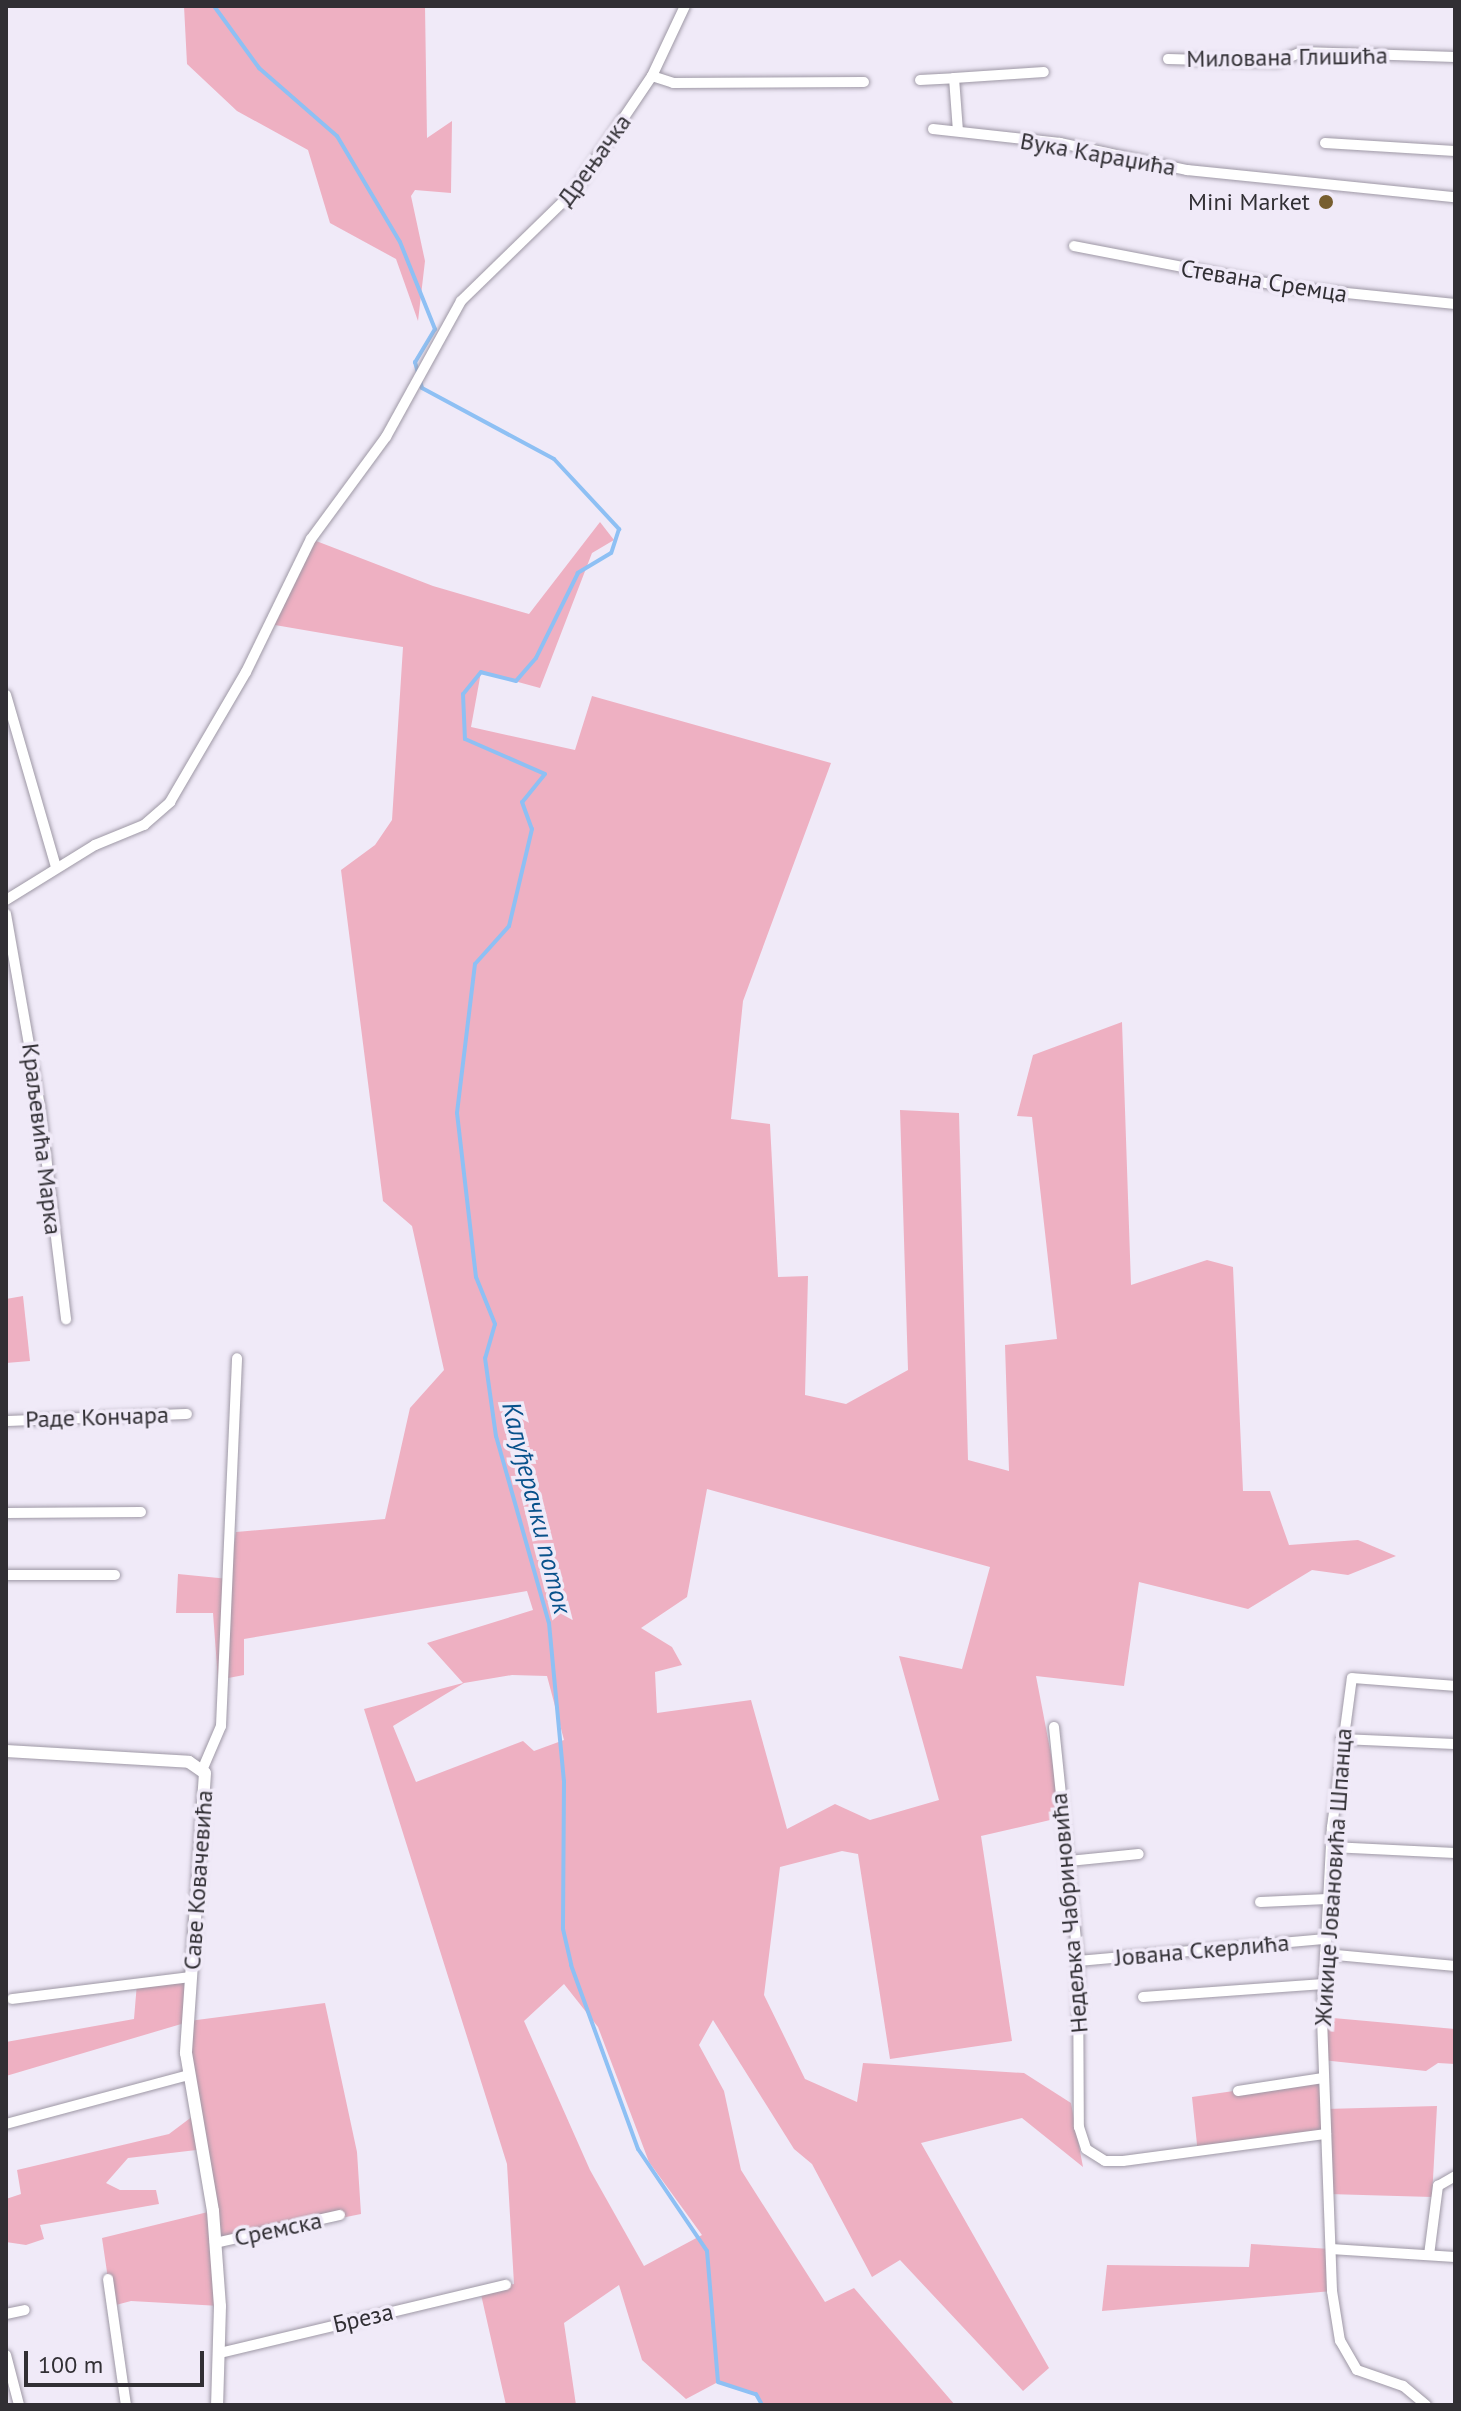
<!DOCTYPE html>
<html>
<head>
<meta charset="utf-8">
<style>
	body { margin:0 }
	#map { position:relative; width:1461px; height:2411px; overflow:hidden; background:#f0eaf8; font-family:"PT Sans",sans-serif }
	div>[style] { position:absolute }
	.green>* { inset:0; background:#eeb0c2 }
	.stream>* { height:4px; margin:-2px; padding:0 2px; transform-origin:2px; border-radius:2px; background:#8ec0f4 }
	.roads { filter:drop-shadow(0 0 2px #9e98a5) drop-shadow(0 0 2px #9e98a5) }
	.minor>* { height:10px; margin:-5px; padding:0 5px; transform-origin:5px; border-radius:5px; background:#fff }
	.tertiary>* { height:12px; margin:-6px; padding:0 6px; transform-origin:6px; border-radius:6px; background:#fff }
	.dots>* { width:22px; height:22px; translate:-50% -50%; box-sizing:border-box; border:4px solid #f0eaf8; border-radius:50% }
	span { translate:-50% -50%; white-space:nowrap; text-align:center; line-height:1.15; -webkit-text-stroke:7px #f0eaf8; paint-order:stroke }
	.street-label { font-size:24px; color:#312f34 }
	.poi-label { font-size:24px; color:#312f34 }
	.right { translate:-100% -50%; text-align:right }
	.water-label { font-size:26px; color:#08518b; font-style:italic }
	.frame { position:absolute; inset:0; border:8px solid #312f34; pointer-events:none }
	.scale { position:absolute; left:24px; top:2351px; width:180px; height:36px; box-sizing:border-box; border:4px solid #312f34; border-top:0; padding-left:10px; font-size:24px; line-height:28px; white-space:nowrap; color:#312f34; -webkit-text-stroke:6px #f0eaf8; paint-order:stroke }
</style>
</head>
<body>
<div id="map">
	<div class="green">
		<i style="clip-path:polygon(184px 6px,425px 6px,427px 138px,452px 121px,451px 193px,415px 190px,411px 196px,425px 261px,418px 321px,396px 259px,330px 223px,308px 150px,237px 111px,187px 64px)"></i>
		<i style="clip-path:polygon(evenodd,600px 522px,614px 540px,592px 553px,540px 688px,481px 672px,471px 727px,575px 750px,592px 696px,831px 763px,743px 1001px,731px 1119px,770px 1124px,778px 1277px,808px 1276px,805px 1395px,846px 1404px,908px 1370px,900px 1110px,959px 1113px,968px 1460px,1009px 1471px,1005px 1345px,1057px 1339px,1032px 1117px,1017px 1116px,1033px 1055px,1122px 1022px,1131px 1285px,1207px 1260px,1233px 1267px,1243px 1491px,1270px 1491px,1289px 1545px,1358px 1540px,1396px 1556px,1348px 1575px,1312px 1570px,1248px 1609px,1139px 1582px,1124px 1686px,1036px 1676px,1063px 1817px,981px 1836px,1012px 2041px,890px 2059px,858px 1854px,842px 1851px,780px 1867px,764px 1995px,805px 2079px,857px 2102px,863px 2063px,1024px 2073px,1071px 2103px,1083px 2167px,1022px 2118px,921px 2143px,1049px 2368px,1023px 2391px,900px 2260px,872px 2277px,812px 2164px,794px 2149px,713px 2020px,699px 2045px,724px 2091px,741px 2170px,825px 2302px,854px 2288px,955px 2405px,762px 2405px,756px 2394px,718px 2382px,686px 2399px,642px 2360px,619px 2285px,564px 2323px,576px 2405px,506px 2405px,480px 2290px,514px 2284px,507px 2164px,364px 1709px,463px 1683px,427px 1643px,533px 1610px,527px 1591px,244px 1639px,244px 1675px,218px 1680px,213px 1613px,176px 1613px,178px 1574px,229px 1579px,236px 1532px,385px 1519px,410px 1408px,444px 1370px,412px 1226px,383px 1201px,341px 870px,375px 845px,392px 820px,403px 647px,269px 624px,311px 539px,433px 586px,529px 614px,600px 522px,707px 1489px,990px 1567px,962px 1669px,899px 1656px,939px 1800px,870px 1820px,835px 1804px,787px 1829px,751px 1700px,657px 1713px,655px 1672px,682px 1665px,672px 1647px,641px 1628px,687px 1597px,707px 1489px,600px 522px,512px 1675px,547px 1676px,564px 1740px,534px 1751px,523px 1741px,416px 1782px,393px 1726px,464px 1683px,512px 1675px,600px 522px,564px 1984px,598px 2027px,649px 2162px,702px 2235px,644px 2266px,590px 2170px,524px 2021px,564px 1984px)"></i>
		<i style="clip-path:polygon(23px 1296px,30px 1361px,6px 1363px,6px 1299px)"></i>
		<i style="clip-path:polygon(190px 1977px,189px 2021px,325px 2003px,357px 2152px,361px 2214px,216px 2243px,220px 2306px,131px 2301px,112px 2306px,102px 2238px,212px 2211px,205px 2149px,128px 2158px,106px 2183px,120px 2190px,156px 2190px,159px 2204px,40px 2225px,44px 2239px,26px 2245px,6px 2242px,6px 2199px,21px 2194px,17px 2170px,169px 2134px,197px 2113px,188px 2022px,6px 2076px,6px 2042px,134px 2019px,137px 1983px)"></i>
		<i style="clip-path:polygon(1322px 2017px,1455px 2029px,1455px 2064px,1438px 2063px,1426px 2071px,1322px 2060px)"></i>
		<i style="clip-path:polygon(1323px 2078px,1325px 2109px,1437px 2106px,1432px 2197px,1328px 2194px,1326px 2135px,1198px 2154px,1192px 2097px)"></i>
		<i style="clip-path:polygon(1251px 2244px,1331px 2249px,1332px 2291px,1102px 2311px,1107px 2265px,1249px 2267px)"></i>
	</div>
	<div class="stream">
		<i style="left:214px;top:6px;width:77px;rotate:54deg"></i>
		<i style="left:259px;top:68px;width:103px;rotate:41.1deg"></i>
		<i style="left:337px;top:136px;width:123px;rotate:59.3deg"></i>
		<i style="left:400px;top:242px;width:94px;rotate:68.1deg"></i>
		<i style="left:435px;top:329px;width:39px;rotate:121deg"></i>
		<i style="left:415px;top:362px;width:27px;rotate:75deg"></i>
		<i style="left:422px;top:388px;width:150px;rotate:28.3deg"></i>
		<i style="left:554px;top:459px;width:96px;rotate:47.1deg"></i>
		<i style="left:619px;top:529px;width:25px;rotate:108deg"></i>
		<i style="left:611px;top:553px;width:39px;rotate:149deg"></i>
		<i style="left:578px;top:573px;width:95px;rotate:116.3deg"></i>
		<i style="left:536px;top:658px;width:30px;rotate:131deg"></i>
		<i style="left:516px;top:681px;width:36px;rotate:-166deg"></i>
		<i style="left:481px;top:672px;width:28px;rotate:129deg"></i>
		<i style="left:463px;top:694px;width:45px;rotate:87.5deg"></i>
		<i style="left:465px;top:739px;width:87px;rotate:23.6deg"></i>
		<i style="left:545px;top:774px;width:36px;rotate:129deg"></i>
		<i style="left:522px;top:802px;width:29px;rotate:70deg"></i>
		<i style="left:532px;top:829px;width:100px;rotate:103.3deg"></i>
		<i style="left:509px;top:926px;width:51px;rotate:131.8deg"></i>
		<i style="left:475px;top:964px;width:150px;rotate:96.9deg"></i>
		<i style="left:457px;top:1113px;width:165px;rotate:83.4deg"></i>
		<i style="left:476px;top:1277px;width:51px;rotate:68deg"></i>
		<i style="left:495px;top:1324px;width:35px;rotate:106deg"></i>
		<i style="left:485px;top:1358px;width:79px;rotate:82deg"></i>
		<i style="left:496px;top:1436px;width:194px;rotate:74.2deg"></i>
		<i style="left:549px;top:1623px;width:159px;rotate:84.6deg"></i>
		<i style="left:564px;top:1781px;width:148px;rotate:90.4deg"></i>
		<i style="left:563px;top:1929px;width:37px;rotate:77deg"></i>
		<i style="left:571px;top:1965px;width:196px;rotate:70deg"></i>
		<i style="left:638px;top:2149px;width:123px;rotate:55.9deg"></i>
		<i style="left:707px;top:2251px;width:131px;rotate:85.2deg"></i>
		<i style="left:718px;top:2382px;width:40px;rotate:18deg"></i>
		<i style="left:756px;top:2394px;width:13px;rotate:61deg"></i>
	</div>
	<div class="roads">
		<div class="minor">
			<i style="left:1168px;top:59px;width:109px;rotate:1.6deg"></i>
			<i style="left:1277px;top:62px;width:27px;rotate:-22deg"></i>
			<i style="left:1302px;top:52px;width:153px;rotate:1.9deg"></i>
			<i style="left:652px;top:76px;width:22px;rotate:18deg"></i>
			<i style="left:673px;top:83px;width:191px;rotate:-0.3deg"></i>
			<i style="left:954px;top:78px;width:90px;rotate:-3.8deg"></i>
			<i style="left:920px;top:80px;width:34px;rotate:-3deg"></i>
			<i style="left:954px;top:78px;width:53px;rotate:85.7deg"></i>
			<i style="left:933px;top:129px;width:128px;rotate:6.3deg"></i>
			<i style="left:1060px;top:143px;width:130px;rotate:12deg"></i>
			<i style="left:1187px;top:170px;width:269px;rotate:5.8deg"></i>
			<i style="left:1325px;top:143px;width:130px;rotate:3.5deg"></i>
			<i style="left:1074px;top:246px;width:217px;rotate:10.9deg"></i>
			<i style="left:1287px;top:287px;width:169px;rotate:5.8deg"></i>
			<i style="left:6px;top:695px;width:179px;rotate:73.8deg"></i>
			<i style="left:6px;top:900px;width:105px;rotate:-31.7deg"></i>
			<i style="left:95px;top:845px;width:53px;rotate:-22.2deg"></i>
			<i style="left:144px;top:825px;width:35px;rotate:-41deg"></i>
			<i style="left:170px;top:802px;width:151px;rotate:-59.7deg"></i>
			<i style="left:246px;top:672px;width:148px;rotate:-64deg"></i>
			<i style="left:311px;top:539px;width:127px;rotate:-53.7deg"></i>
			<i style="left:386px;top:437px;width:155px;rotate:-61.1deg"></i>
			<i style="left:461px;top:301px;width:159px;rotate:-44.2deg"></i>
			<i style="left:575px;top:190px;width:138px;rotate:-56deg"></i>
			<i style="left:652px;top:76px;width:77px;rotate:-64.8deg"></i>
			<i style="left:6px;top:914px;width:196px;rotate:80deg"></i>
			<i style="left:40px;top:1107px;width:214px;rotate:83deg"></i>
			<i style="left:6px;top:1421px;width:181px;rotate:-2.2deg"></i>
			<i style="left:6px;top:1513px;width:135px;rotate:-0.4deg"></i>
			<i style="left:6px;top:1575px;width:109px"></i>
			<i style="left:1054px;top:1727px;width:235px;rotate:84.1deg"></i>
			<i style="left:1078px;top:1961px;width:166px;rotate:89.7deg"></i>
			<i style="left:1079px;top:2127px;width:23px;rotate:72deg"></i>
			<i style="left:1086px;top:2149px;width:22px;rotate:32deg"></i>
			<i style="left:1105px;top:2161px;width:18px"></i>
			<i style="left:1123px;top:2161px;width:205px;rotate:-7.6deg"></i>
			<i style="left:1341px;top:1739px;width:114px;rotate:2.5deg"></i>
			<i style="left:203px;top:1768px;width:46px;rotate:-66.8deg"></i>
			<i style="left:221px;top:1726px;width:368px;rotate:-87.5deg"></i>
			<i style="left:1331px;top:1847px;width:124px;rotate:2.8deg"></i>
			<i style="left:1069px;top:1861px;width:70px;rotate:-5.7deg"></i>
			<i style="left:1260px;top:1902px;width:68px;rotate:-2.5deg"></i>
			<i style="left:1325px;top:1954px;width:131px;rotate:5.3deg"></i>
			<i style="left:1078px;top:1961px;width:249px;rotate:-5.1deg"></i>
			<i style="left:1143px;top:1997px;width:181px;rotate:-4.1deg"></i>
			<i style="left:12px;top:1999px;width:179px;rotate:-7deg"></i>
			<i style="left:1238px;top:2091px;width:86px;rotate:-8.7deg"></i>
			<i style="left:6px;top:2124px;width:189px;rotate:-15deg"></i>
			<i style="left:215px;top:2243px;width:128px;rotate:-12.6deg"></i>
			<i style="left:1331px;top:2249px;width:124px;rotate:3.7deg"></i>
			<i style="left:1429px;top:2255px;width:70px;rotate:-82.6deg"></i>
			<i style="left:1438px;top:2186px;width:20px;rotate:-30deg"></i>
			<i style="left:108px;top:2279px;width:127px;rotate:81.9deg"></i>
			<i style="left:6px;top:2314px;width:19px;rotate:-12deg"></i>
			<i style="left:220px;top:2353px;width:294px;rotate:-13.4deg"></i>
			<i style="left:6px;top:2355px;width:52px;rotate:75.4deg"></i>
			<i style="left:1426px;top:2405px;width:30px;rotate:-140deg"></i>
			<i style="left:1403px;top:2386px;width:49px;rotate:-160.8deg"></i>
			<i style="left:1357px;top:2370px;width:34px;rotate:-120deg"></i>
			<i style="left:1340px;top:2341px;width:51px;rotate:-99.1deg"></i>
			<i style="left:1332px;top:2291px;width:274px;rotate:-92.1deg"></i>
			<i style="left:1322px;top:2017px;width:190px;rotate:-87deg"></i>
			<i style="left:1332px;top:1827px;width:150px;rotate:-82.4deg"></i>
			<i style="left:1352px;top:1678px;width:103px;rotate:4.4deg"></i>
		</div>
		<div class="tertiary">
			<i style="left:6px;top:1751px;width:183px;rotate:3.4deg"></i>
			<i style="left:189px;top:1762px;width:19px;rotate:35deg"></i>
			<i style="left:205px;top:1773px;width:281px;rotate:93.9deg"></i>
			<i style="left:186px;top:2053px;width:160px;rotate:80.3deg"></i>
			<i style="left:213px;top:2211px;width:95px;rotate:85.8deg"></i>
			<i style="left:220px;top:2306px;width:99px;rotate:91.7deg"></i>
		</div>
	</div>
	<div class="dots">
		<i style="left:1326px;top:202px;background:#775e2f"></i>
	</div>
	<div class="street-label">
		<span style="left:1287px;top:57px;rotate:-1deg">Милована Глишића</span>
		<span style="left:1098px;top:154px;rotate:10deg">Вука Караџића</span>
		<span style="left:594px;top:160px;rotate:-54deg">Дрењачка</span>
		<span style="left:1264px;top:281px;rotate:9deg">Стевана Сремца</span>
		<span style="left:42px;top:1139px;rotate:83deg">Краљевића Марка</span>
		<span style="left:97px;top:1417px;rotate:-2deg">Раде Кончара</span>
		<span style="left:1333px;top:1877px;rotate:-86deg">Жикице Јовановића Шпанца</span>
		<span style="left:198px;top:1880px;rotate:-86deg">Саве Ковачевића</span>
		<span style="left:1069px;top:1913px;rotate:-95deg">Недељка Чабриновића</span>
		<span style="left:1202px;top:1950px;rotate:-5deg">Јована Скерлића</span>
		<span style="left:278px;top:2229px;rotate:-12deg">Сремска</span>
		<span style="left:363px;top:2318px;rotate:-13deg">Бреза</span>
	</div>
	<div class="poi-label">
		<span class="right" style="left:1310px;top:202px">Mini Market</span>
	</div>
	<div class="water-label">
		<span style="left:537px;top:1508px;rotate:76deg">Калуђерачки поток</span>
	</div>
	<div class="frame"></div>
	<div class="scale">100 m</div>
</div>
</body>
</html>
